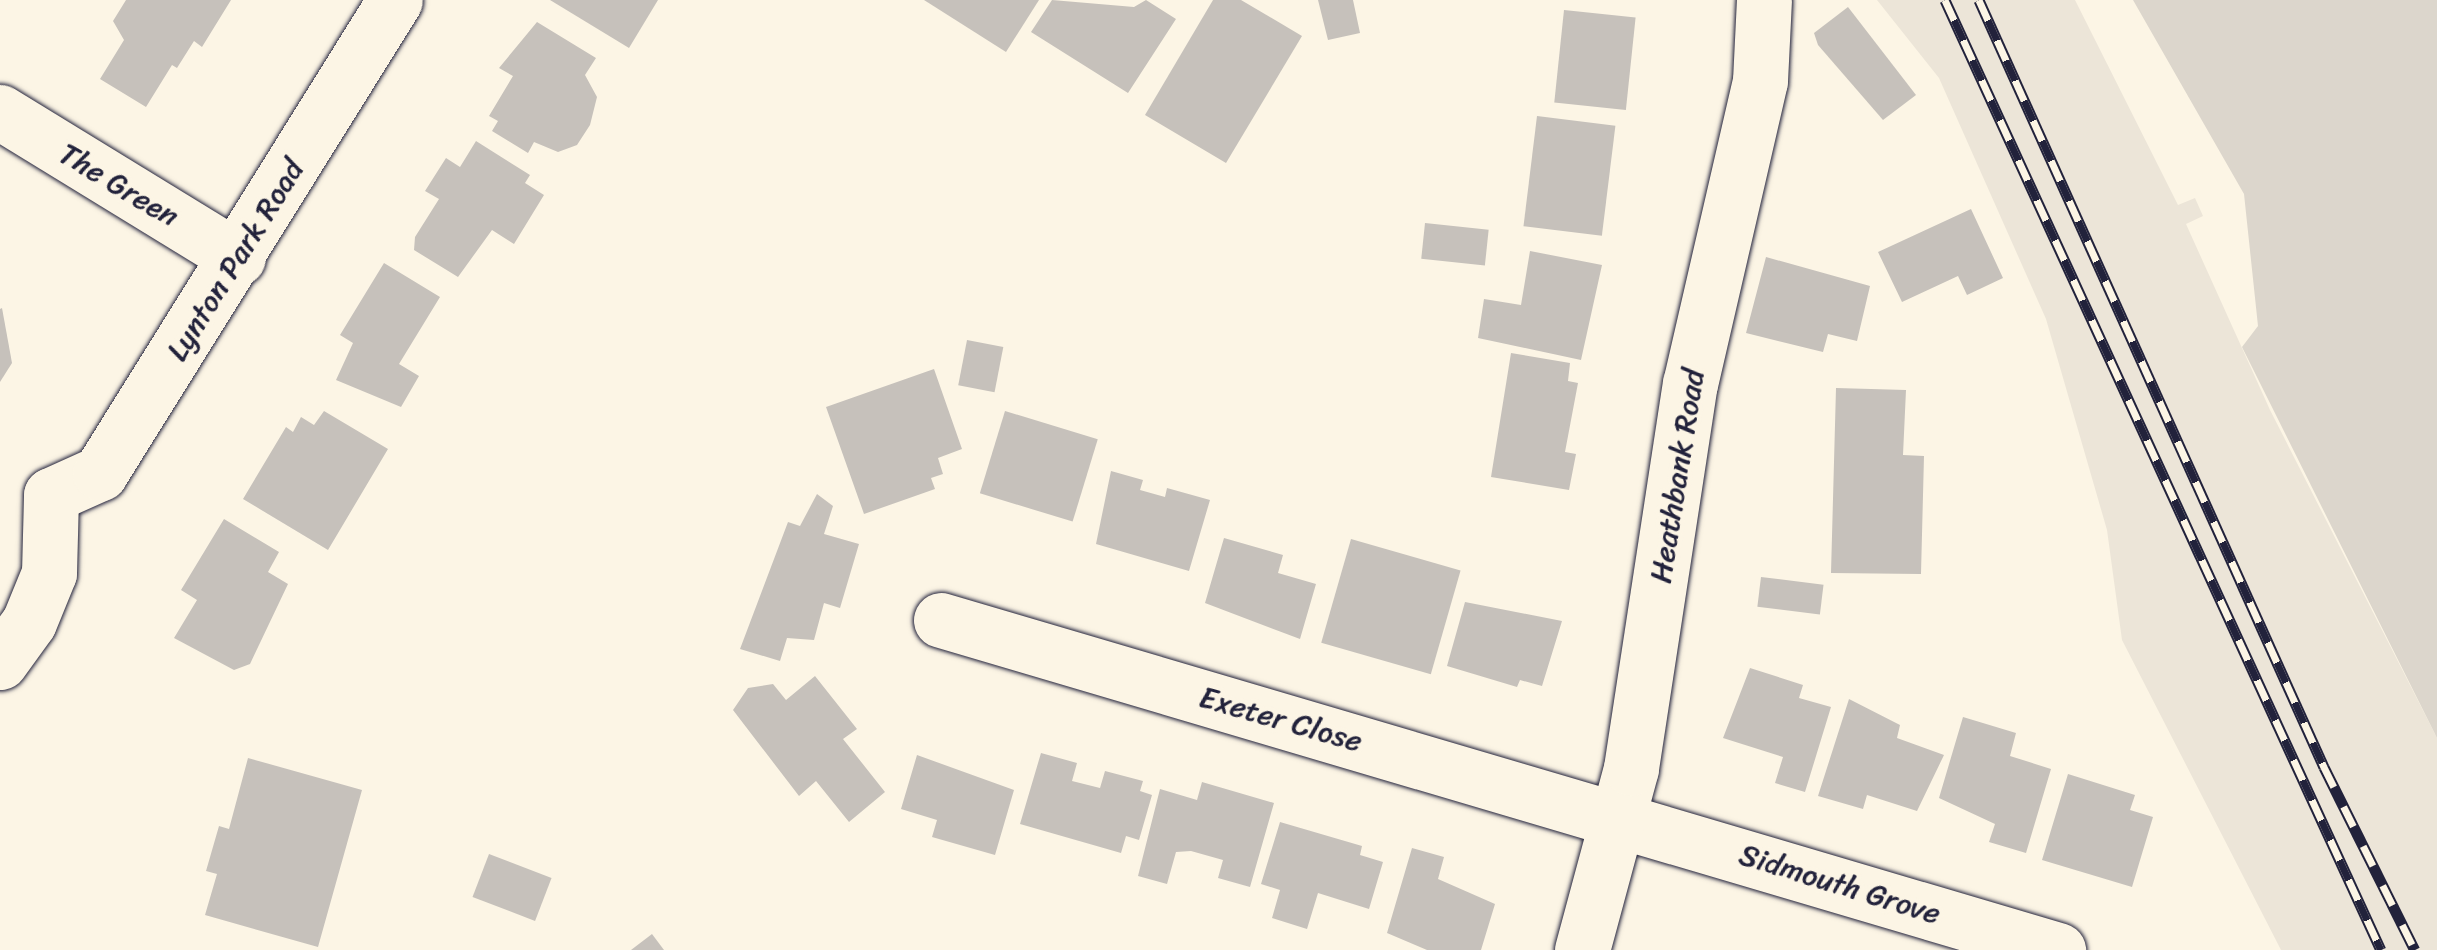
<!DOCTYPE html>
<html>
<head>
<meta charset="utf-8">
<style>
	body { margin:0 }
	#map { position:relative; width:2437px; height:950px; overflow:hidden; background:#fcf5e5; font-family:Sriracha,sans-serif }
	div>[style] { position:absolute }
	.built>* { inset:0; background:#ece5d8 }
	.green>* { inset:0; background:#dcd6cc }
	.building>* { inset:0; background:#c6c1bb; transform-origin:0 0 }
	.roads { filter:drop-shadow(0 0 2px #22223b) drop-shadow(0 0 2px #22223b) }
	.minor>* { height:55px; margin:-27.5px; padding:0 27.5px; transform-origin:27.5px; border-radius:27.5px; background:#fcf5e5 }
	.rail>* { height:11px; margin-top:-5.5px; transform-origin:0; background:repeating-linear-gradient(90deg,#fcf5e5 0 22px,#22223b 0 44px); box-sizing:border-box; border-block:2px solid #22223b }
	span { translate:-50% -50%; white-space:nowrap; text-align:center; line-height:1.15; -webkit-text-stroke:9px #fcf5e5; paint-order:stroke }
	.street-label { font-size:30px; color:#22223b }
</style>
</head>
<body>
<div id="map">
	<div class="built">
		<i style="clip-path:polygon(1877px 0,2075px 0,2178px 205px,2195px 198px,2203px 216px,2186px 224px,2270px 410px,2437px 738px,2437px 950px,2281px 950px,2122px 640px,2107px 530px,2046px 319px,1939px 78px)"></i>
	</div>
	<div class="green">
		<i style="clip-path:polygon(2133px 0,2437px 0,2437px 738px,2242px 347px,2258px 326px,2244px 194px)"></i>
	</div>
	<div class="building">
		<i style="clip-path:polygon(126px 0,231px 0,202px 47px,194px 41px,177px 68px,172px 65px,146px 107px,100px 79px,124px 40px,113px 21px)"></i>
		<i style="clip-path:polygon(550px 0,658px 0,629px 48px)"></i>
		<i style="clip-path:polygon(924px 0,1039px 0,1006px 52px)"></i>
		<i style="clip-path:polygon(1052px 0,1134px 7px,1146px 0,1176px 19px,1128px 93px,1031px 32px)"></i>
		<i style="clip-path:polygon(1213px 0,1241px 0,1302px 36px,1226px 163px,1145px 115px)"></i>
		<i style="clip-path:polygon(1318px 0,1353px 0,1360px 33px,1328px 40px)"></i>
		<i style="clip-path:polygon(1848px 7px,1916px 95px,1883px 120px,1818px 45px,1814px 33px)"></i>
		<i style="left:1564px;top:10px;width:72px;height:93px;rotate:6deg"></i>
		<i style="clip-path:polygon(537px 22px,596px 58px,585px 75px,597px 97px,590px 125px,577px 145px,558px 152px,534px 142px,528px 153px,492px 131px,498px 121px,489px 116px,513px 76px,499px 68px)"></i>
		<i style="left:1537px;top:116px;width:79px;height:111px;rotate:7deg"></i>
		<i style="clip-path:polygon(476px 141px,530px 175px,525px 183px,544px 195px,514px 244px,492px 230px,458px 277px,414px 250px,415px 237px,439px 199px,425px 191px,446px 158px,460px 167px)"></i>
		<i style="clip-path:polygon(1971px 209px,2003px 278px,1967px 295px,1958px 276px,1902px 302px,1878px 252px)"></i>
		<i style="left:1425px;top:223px;width:64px;height:36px;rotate:6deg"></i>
		<i style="clip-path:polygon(1530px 251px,1602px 265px,1581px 360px,1478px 338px,1484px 299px,1521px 305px)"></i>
		<i style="clip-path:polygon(1766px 257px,1870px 286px,1857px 341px,1828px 334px,1823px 352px,1746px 333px)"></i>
		<i style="clip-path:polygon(384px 263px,440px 297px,399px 364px,419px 376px,401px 407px,336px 380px,353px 343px,340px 335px)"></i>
		<i style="clip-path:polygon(2px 308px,12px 363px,0 382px,0 309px)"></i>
		<i style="left:967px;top:340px;width:37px;height:46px;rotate:11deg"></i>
		<i style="clip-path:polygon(1511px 353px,1570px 363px,1568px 381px,1578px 383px,1565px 452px,1576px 454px,1569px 490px,1491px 477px)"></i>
		<i style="clip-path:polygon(934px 369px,962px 449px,938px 458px,943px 474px,931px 478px,935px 489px,864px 514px,826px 407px)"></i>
		<i style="clip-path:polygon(1836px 388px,1906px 390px,1903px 455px,1924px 456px,1921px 574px,1831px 573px)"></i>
		<i style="clip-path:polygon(324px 411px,388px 449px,328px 550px,243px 499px,286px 427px,293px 432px,301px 417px,314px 425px)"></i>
		<i style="left:1005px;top:411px;width:97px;height:86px;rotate:17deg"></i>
		<i style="clip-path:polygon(1111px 471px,1143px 480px,1140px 490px,1165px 497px,1167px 488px,1210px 500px,1189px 571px,1096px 544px)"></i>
		<i style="clip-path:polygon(817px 494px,833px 506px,824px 534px,859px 544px,840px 608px,824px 603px,814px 640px,787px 638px,780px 661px,740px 649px,788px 522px,800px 526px)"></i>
		<i style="clip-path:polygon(224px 519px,279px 552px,268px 572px,288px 584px,250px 664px,234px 670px,174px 638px,197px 600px,181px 590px)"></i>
		<i style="clip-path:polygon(1224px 538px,1283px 555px,1278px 573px,1316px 584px,1300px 639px,1205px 603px)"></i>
		<i style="left:1351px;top:539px;width:114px;height:108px;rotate:16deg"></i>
		<i style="left:1761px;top:577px;width:63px;height:30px;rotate:7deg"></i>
		<i style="clip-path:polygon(1465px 602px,1562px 621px,1542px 686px,1520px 680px,1517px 687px,1447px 666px)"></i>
		<i style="clip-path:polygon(1750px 668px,1803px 685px,1799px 698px,1831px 707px,1805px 792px,1775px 783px,1783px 757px,1723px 738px)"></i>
		<i style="clip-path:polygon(815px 676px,857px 729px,843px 739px,885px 792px,849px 822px,816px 781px,799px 796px,733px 710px,748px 688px,773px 684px,786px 700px)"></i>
		<i style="clip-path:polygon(1849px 699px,1900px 725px,1897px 738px,1944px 755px,1917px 811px,1867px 795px,1863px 809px,1818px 796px)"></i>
		<i style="clip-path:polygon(1963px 717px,2016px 733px,2010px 756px,2051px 769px,2026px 853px,1989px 842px,1995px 824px,1939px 798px)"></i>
		<i style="clip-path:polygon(1041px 753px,1077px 763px,1072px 781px,1100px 788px,1105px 771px,1143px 781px,1140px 791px,1152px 795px,1139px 840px,1126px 836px,1121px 853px,1020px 824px)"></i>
		<i style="clip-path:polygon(917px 755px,1014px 790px,995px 855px,932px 837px,937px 820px,901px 809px)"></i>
		<i style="clip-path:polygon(248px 758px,362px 790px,318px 947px,205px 915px,217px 874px,206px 871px,219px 826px,229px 829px)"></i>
		<i style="clip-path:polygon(2068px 774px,2135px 795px,2130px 810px,2153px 817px,2132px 887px,2042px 860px)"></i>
		<i style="clip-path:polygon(1202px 782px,1274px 803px,1250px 887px,1218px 878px,1223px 860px,1191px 851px,1176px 852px,1167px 884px,1138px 876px,1160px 789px,1197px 800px)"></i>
		<i style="clip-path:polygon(1280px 822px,1362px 846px,1360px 855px,1383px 862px,1369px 909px,1318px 893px,1307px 929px,1272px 918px,1280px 890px,1261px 884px)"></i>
		<i style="clip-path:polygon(1412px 848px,1444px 857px,1438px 879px,1495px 904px,1481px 950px,1427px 950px,1387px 933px)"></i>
		<i style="left:489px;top:854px;width:67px;height:46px;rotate:21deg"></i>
		<i style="clip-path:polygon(652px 934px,664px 950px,631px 950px)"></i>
	</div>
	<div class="roads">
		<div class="minor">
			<i style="left:0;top:112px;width:279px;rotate:31.5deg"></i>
			<i style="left:941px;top:620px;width:1165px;rotate:16.46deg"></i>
			<i style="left:0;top:662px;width:49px;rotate:-54.1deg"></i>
			<i style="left:29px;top:622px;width:53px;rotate:-67.8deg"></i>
			<i style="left:49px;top:573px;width:78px;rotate:-88.5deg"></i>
			<i style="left:51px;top:495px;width:54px;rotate:-24.2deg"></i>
			<i style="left:100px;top:473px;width:557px;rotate:-58.05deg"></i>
			<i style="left:1582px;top:950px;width:188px;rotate:-74.9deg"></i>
			<i style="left:1631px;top:768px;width:389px;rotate:-81.3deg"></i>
			<i style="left:1690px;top:384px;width:311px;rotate:-77deg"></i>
			<i style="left:1760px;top:81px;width:81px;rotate:-87.2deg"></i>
		</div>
	</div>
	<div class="rail">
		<i style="left:1945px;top:0;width:1045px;rotate:65.35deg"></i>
		<i style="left:1979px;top:0;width:841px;rotate:65.78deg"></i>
		<i style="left:2324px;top:767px;width:204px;rotate:63.6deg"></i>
	</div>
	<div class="street-label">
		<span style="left:119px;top:185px;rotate:31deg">The Green</span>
		<span style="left:235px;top:260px;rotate:-58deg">Lynton Park Road</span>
		<span style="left:1677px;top:476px;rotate:-81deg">Heathbank Road</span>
		<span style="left:1281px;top:719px;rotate:16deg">Exeter Close</span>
		<span style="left:1840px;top:884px;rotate:17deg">Sidmouth Grove</span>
	</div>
</div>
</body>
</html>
